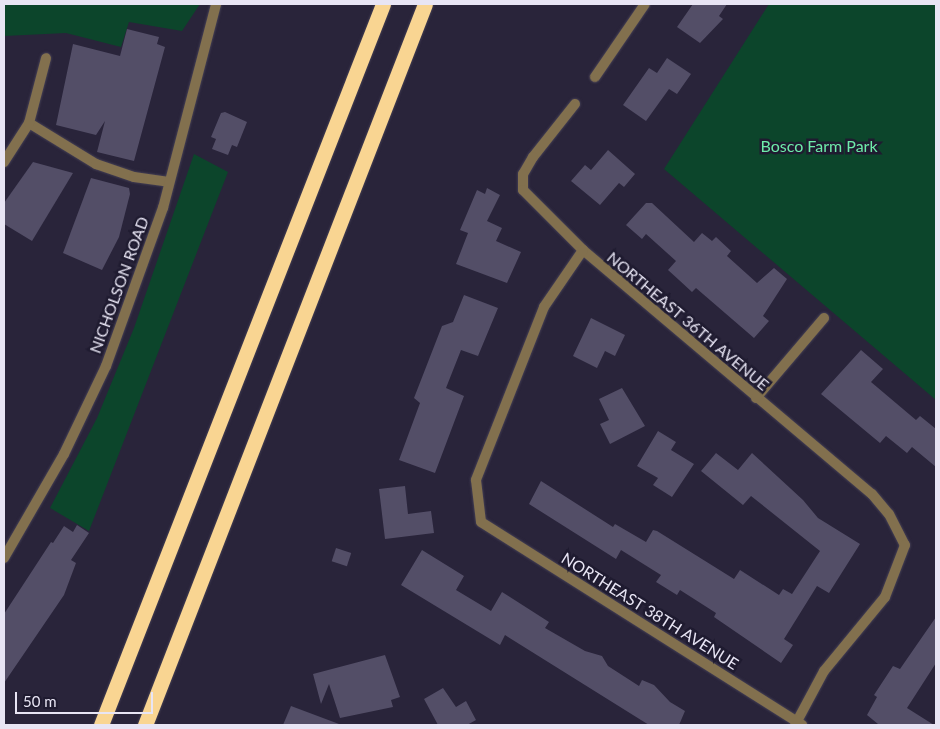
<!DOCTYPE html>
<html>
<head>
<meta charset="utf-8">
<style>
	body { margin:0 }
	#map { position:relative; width:940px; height:729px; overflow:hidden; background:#29243a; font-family:Lato,sans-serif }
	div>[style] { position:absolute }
	.green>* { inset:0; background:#0c452b }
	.building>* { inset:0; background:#534e67; transform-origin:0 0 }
	.roads { filter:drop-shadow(0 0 1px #443f54) drop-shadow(0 0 1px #443f54) }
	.minor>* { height:10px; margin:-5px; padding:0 5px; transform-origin:5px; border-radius:5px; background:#82704e }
	.motorway>* { height:15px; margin:-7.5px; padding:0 7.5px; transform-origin:7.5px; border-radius:7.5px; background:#f9d592 }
	span { translate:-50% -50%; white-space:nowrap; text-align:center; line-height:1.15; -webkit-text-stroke:5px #1f1b30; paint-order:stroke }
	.park-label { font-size:16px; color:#6eecaa }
	.street-label { font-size:16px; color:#e8e5f4 }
	.frame { position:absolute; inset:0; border:5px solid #e8e5f4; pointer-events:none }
	.scale { position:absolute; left:15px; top:692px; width:138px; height:22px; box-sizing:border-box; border:2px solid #e8e5f4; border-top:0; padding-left:6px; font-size:15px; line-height:18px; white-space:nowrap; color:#e8e5f4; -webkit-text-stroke:4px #1f1b30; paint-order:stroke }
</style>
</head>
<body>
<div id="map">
	<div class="green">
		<i style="clip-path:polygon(4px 4px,200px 4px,182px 31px,129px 22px,121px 47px,66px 33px,4px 36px)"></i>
		<i style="clip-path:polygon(769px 4px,936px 4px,936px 400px,664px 169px)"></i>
		<i style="clip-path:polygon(194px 154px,228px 172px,89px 531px,50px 508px,97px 418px,134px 328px)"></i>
	</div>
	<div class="building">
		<i style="clip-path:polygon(693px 4px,727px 4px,719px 16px,723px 19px,700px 43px,677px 27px)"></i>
		<i style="clip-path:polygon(127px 29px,159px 37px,157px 44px,165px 47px,134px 161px,97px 152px,105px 121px,96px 135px,56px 125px,73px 44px,120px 56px)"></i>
		<i style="clip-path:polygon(667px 58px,691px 74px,677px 94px,669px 89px,646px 121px,623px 105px,649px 68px,657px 73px)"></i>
		<i style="clip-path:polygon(225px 112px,247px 122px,237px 147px,232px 145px,228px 155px,212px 149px,216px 139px,211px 137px,221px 113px)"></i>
		<i style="clip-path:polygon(608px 150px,635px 174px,624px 187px,619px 183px,600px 205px,571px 181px,585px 165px,591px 170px)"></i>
		<i style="clip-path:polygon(33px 162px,73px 173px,32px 241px,4px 224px,4px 203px)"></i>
		<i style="clip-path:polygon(91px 178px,129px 188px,130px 194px,119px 237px,102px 270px,63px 253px)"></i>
		<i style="clip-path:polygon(487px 188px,500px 195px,487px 221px,502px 228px,496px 241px,521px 252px,507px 283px,456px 264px,468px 233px,460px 230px,477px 190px,485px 194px)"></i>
		<i style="clip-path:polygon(646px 203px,652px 203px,694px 242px,702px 233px,712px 241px,716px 237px,731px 251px,727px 256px,757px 283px,774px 268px,787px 279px,763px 316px,769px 321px,754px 338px,696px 288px,692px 292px,679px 280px,668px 270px,676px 261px,646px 234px,642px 239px,626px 225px)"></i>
		<i style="clip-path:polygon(464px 295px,498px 308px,478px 356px,461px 350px,446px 388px,464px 396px,435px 473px,399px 460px,420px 403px,414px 398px,442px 326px,453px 322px)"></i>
		<i style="clip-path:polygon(591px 318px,625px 335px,615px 356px,605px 351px,597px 368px,573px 356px)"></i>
		<i style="clip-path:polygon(861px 350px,883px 369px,871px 382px,916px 420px,920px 416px,936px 429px,936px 467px,912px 447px,907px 453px,886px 436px,880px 443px,821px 394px)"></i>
		<i style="clip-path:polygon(622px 388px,645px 426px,610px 444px,600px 424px,609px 420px,599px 399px)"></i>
		<i style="clip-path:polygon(658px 431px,676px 442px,671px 450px,694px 464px,672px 497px,653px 485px,658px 478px,637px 466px)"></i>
		<i style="clip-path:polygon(716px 453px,738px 470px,752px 453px,803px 500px,818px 518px,860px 544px,829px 593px,817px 586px,784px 639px,793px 645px,781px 663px,714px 617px,716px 613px,680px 590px,677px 595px,656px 582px,661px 575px,621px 550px,616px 559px,529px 504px,541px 481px,613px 527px,615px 524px,646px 542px,653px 530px,657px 531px,734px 579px,740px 570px,779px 595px,783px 589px,792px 594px,820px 551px,751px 496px,743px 505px,701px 471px)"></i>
		<i style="clip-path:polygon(405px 486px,408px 514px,431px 511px,434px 533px,385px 539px,379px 489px)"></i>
		<i style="clip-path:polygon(77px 525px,89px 533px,71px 560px,76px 563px,64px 595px,4px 683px,4px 614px,51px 542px,53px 543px,64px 526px,73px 532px)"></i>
		<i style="left:336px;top:548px;width:16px;height:14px;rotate:18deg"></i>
		<i style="clip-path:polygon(422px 550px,464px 576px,456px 590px,491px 611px,502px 592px,549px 622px,545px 628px,585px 651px,602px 656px,608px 666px,639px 686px,642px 680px,654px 685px,670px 702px,685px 711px,679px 725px,649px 725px,505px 635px,500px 645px,401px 585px)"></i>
		<i style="clip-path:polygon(936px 617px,936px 663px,907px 708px,934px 725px,878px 724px,867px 715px,877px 697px,874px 695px,893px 666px,900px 669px)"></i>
		<i style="clip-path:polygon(385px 655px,400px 697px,391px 700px,393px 707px,340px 718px,329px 684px,321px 704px,313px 674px)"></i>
		<i style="clip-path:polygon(443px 688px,456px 707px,466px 701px,476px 720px,467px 725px,438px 725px,424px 699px)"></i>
		<i style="clip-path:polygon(291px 706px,339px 724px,339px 725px,283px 725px)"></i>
	</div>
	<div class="roads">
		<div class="minor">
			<i style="left:595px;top:77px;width:88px;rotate:-55.6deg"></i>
			<i style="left:575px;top:104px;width:68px;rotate:128.4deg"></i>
			<i style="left:533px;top:157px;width:20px;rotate:120deg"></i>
			<i style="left:523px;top:174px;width:16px;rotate:90deg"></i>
			<i style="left:523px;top:190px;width:85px;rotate:45deg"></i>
			<i style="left:583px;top:250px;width:378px;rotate:40.2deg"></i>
			<i style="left:872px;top:494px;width:26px;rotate:50deg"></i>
			<i style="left:889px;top:514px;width:35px;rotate:63deg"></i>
			<i style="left:905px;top:545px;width:56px;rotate:111deg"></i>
			<i style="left:885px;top:597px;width:96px;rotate:129.5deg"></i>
			<i style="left:824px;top:671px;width:61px;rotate:118.2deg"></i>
			<i style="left:29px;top:123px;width:79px;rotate:31.5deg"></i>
			<i style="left:96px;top:164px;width:40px;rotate:18.9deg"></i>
			<i style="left:134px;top:177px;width:35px;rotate:8deg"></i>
			<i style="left:4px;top:162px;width:46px;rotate:-57.3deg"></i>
			<i style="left:29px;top:123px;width:67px;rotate:-75.3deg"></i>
			<i style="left:583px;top:250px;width:69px;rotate:124.4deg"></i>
			<i style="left:544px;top:307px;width:186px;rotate:111.5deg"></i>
			<i style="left:476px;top:480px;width:42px;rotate:83.2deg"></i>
			<i style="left:481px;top:522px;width:380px;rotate:32.3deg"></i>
			<i style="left:756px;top:398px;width:105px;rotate:-49.6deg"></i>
			<i style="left:4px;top:558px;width:120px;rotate:-60deg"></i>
			<i style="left:64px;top:454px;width:98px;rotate:-64.5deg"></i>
			<i style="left:106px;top:366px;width:168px;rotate:-70.2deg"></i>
			<i style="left:163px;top:208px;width:211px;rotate:-75.4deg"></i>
		</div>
		<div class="motorway">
			<i style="left:101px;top:725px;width:774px;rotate:-68.64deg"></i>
			<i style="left:145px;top:725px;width:773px;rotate:-68.78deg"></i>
		</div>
	</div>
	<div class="park-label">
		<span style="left:819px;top:146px">Bosco Farm Park</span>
	</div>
	<div class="street-label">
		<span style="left:119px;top:285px;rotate:-70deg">NICHOLSON ROAD</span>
		<span style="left:688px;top:321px;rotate:40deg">NORTHEAST 36TH AVENUE</span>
		<span style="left:650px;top:611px;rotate:32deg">NORTHEAST 38TH AVENUE</span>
	</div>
	<div class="frame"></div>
	<div class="scale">50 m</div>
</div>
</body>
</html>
